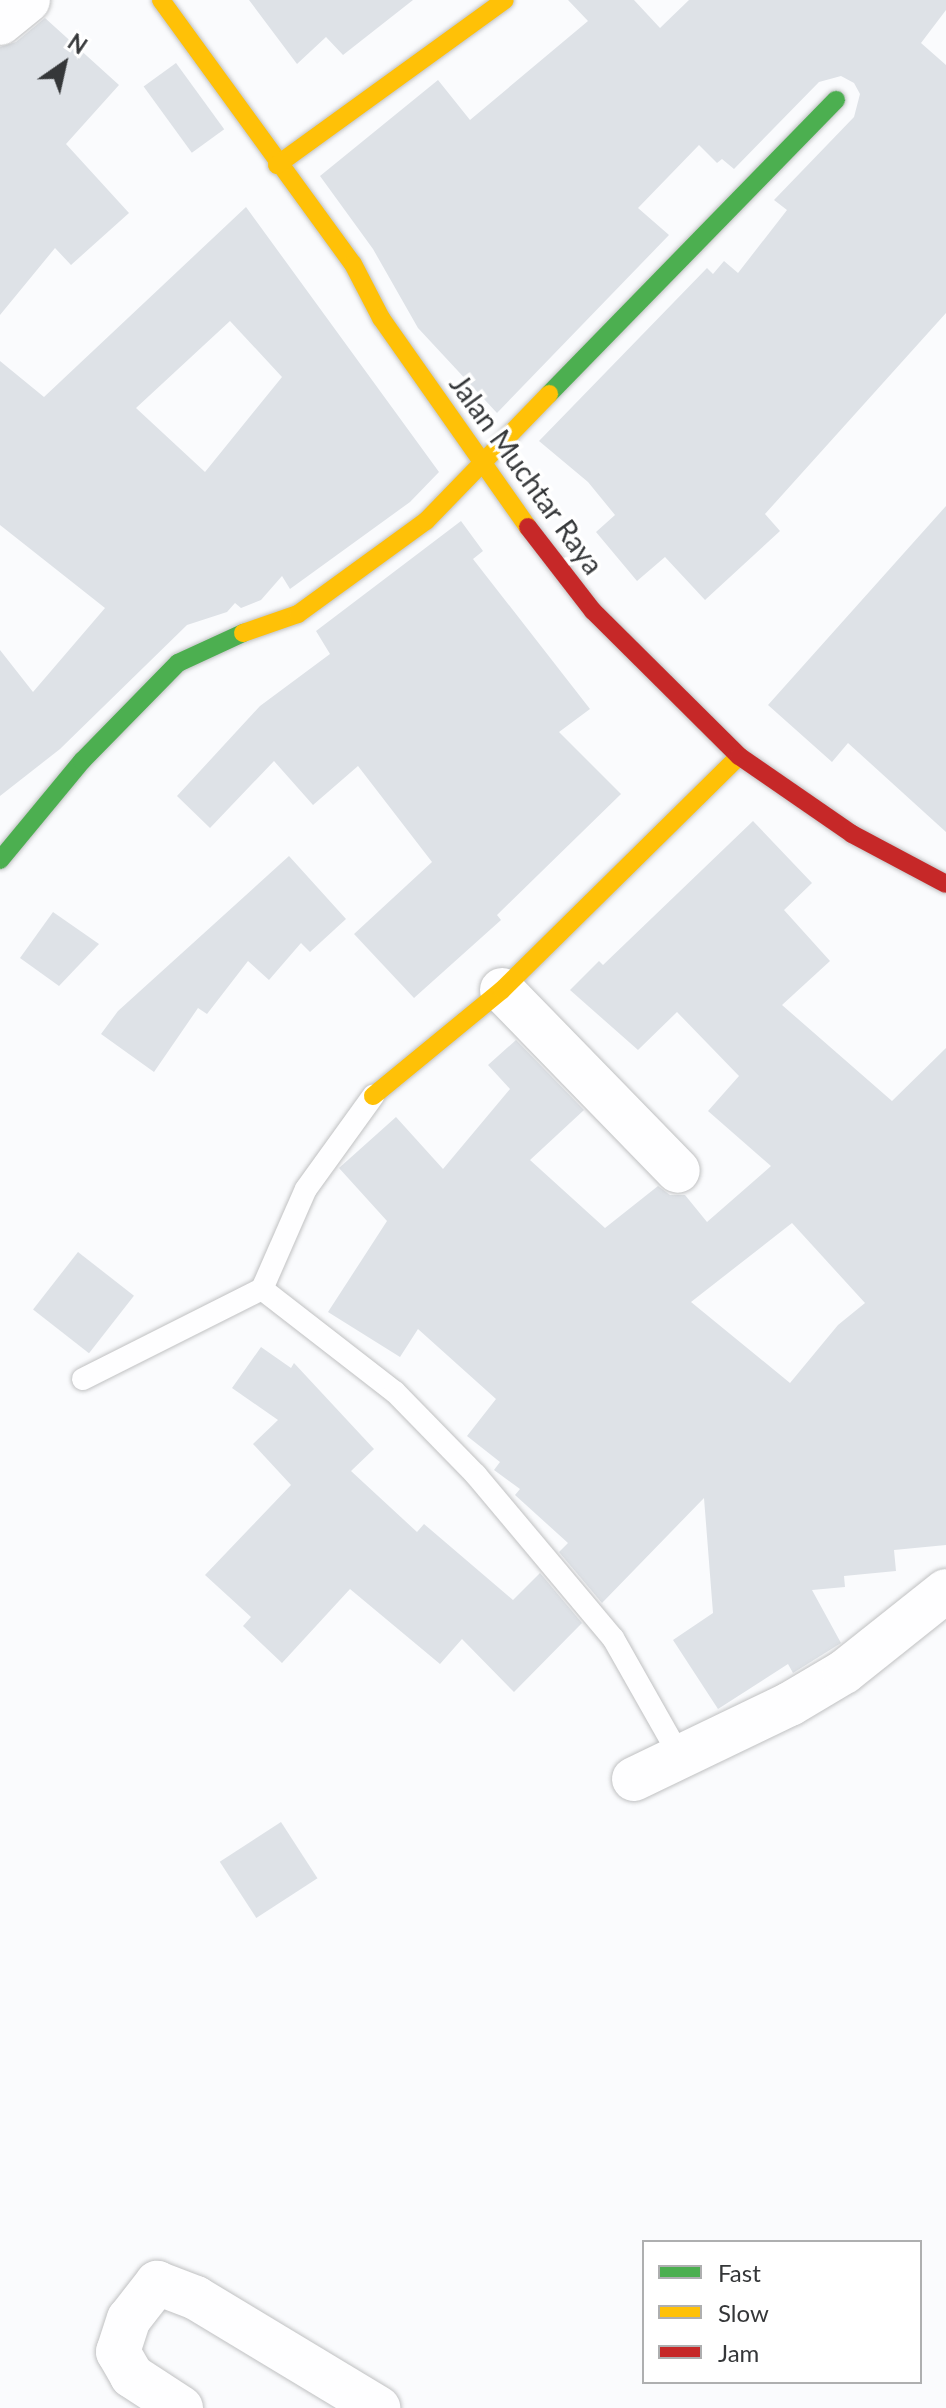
<!DOCTYPE html>
<html>
<head>
<meta charset="utf-8">
<style>
	body { margin:0 }
	#map { position:relative; width:946px; height:2408px; overflow:hidden; background:#fafbfd; font-family:Lato,sans-serif }
	div>[style] { position:absolute }
	.building>* { inset:0; background:#dee2e7; transform-origin:0 0 }
	.roads { filter:drop-shadow(0 0 2px #c0c1c2) drop-shadow(0 0 2px #c0c1c2) }
	.lane>* { height:22px; margin:-11px; padding:0 11px; transform-origin:11px; border-radius:11px; background:#fefeff }
	.street>* { height:44px; margin:-22px; padding:0 22px; transform-origin:22px; border-radius:22px; background:#fefeff }
	.fast>* { height:18px; margin:-9px; padding:0 9px; transform-origin:9px; border-radius:9px; background:#4caf50 }
	.slow>* { height:18px; margin:-9px; padding:0 9px; transform-origin:9px; border-radius:9px; background:#ffc107 }
	.jam>* { height:18px; margin:-9px; padding:0 9px; transform-origin:9px; border-radius:9px; background:#c62828 }
	span { translate:-50% -50%; white-space:nowrap; text-align:center; line-height:1.15; -webkit-text-stroke:7px #fff; paint-order:stroke }
	.street-label { font-size:28px; color:#353739 }
	.legend { position:absolute; left:642px; top:2240px; width:280px; height:144px; box-sizing:border-box; background:#fff; border:2px solid #aeafb0; margin:0; padding:10px 14px; list-style:none; font-size:24px; color:#353739 }
	.legend li { display:flex; align-items:center; gap:16px; height:40px }
	.legend b { width:40px; border:2px solid #aeafb0 }
	.north { position:absolute; left:24px; top:24px; width:80px; height:80px; -webkit-text-stroke:6px #fff; paint-order:stroke; rotate:34deg; font-size:22px; font-weight:700; line-height:32px; text-align:center; color:#353739 }
	.north::after { content:''; display:block; margin:auto; width:28px; height:36px; background:#353739; clip-path:polygon(50% 0,100% 100%,50% 72%,0 100%) }
</style>
</head>
<body>
<div id="map">
	<div class="building">
		<i style="clip-path:polygon(249px 0,413px 0,343px 55px,326px 37px,297px 64px)"></i>
		<i style="clip-path:polygon(568px 0,634px 0,660px 28px,689px 0,946px 0,946px 10px,921px 43px,946px 65px,946px 313px,765px 514px,780px 531px,705px 600px,665px 557px,637px 581px,596px 532px,615px 515px,588px 482px,539px 441px,707px 268px,713px 274px,724px 261px,738px 273px,787px 210px,774px 200px,854px 117px,860px 94px,854px 83px,841px 76px,819px 82px,734px 169px,722px 159px,717px 163px,699px 145px,638px 208px,669px 235px,497px 413px,418px 328px,373px 249px,320px 176px,438px 80px,470px 120px,588px 21px)"></i>
		<i style="clip-path:polygon(45px 18px,119px 85px,66px 144px,129px 213px,71px 265px,55px 248px,0 315px,0 47px,16px 42px)"></i>
		<i style="left:176px;top:63px;width:82px;height:40px;rotate:54deg"></i>
		<i style="clip-path:polygon(evenodd,246px 207px,439px 472px,410px 502px,290px 589px,282px 576px,261px 600px,241px 608px,235px 603px,227px 612px,187px 625px,60px 749px,0 796px,0 650px,33px 692px,105px 608px,0 525px,0 361px,44px 397px,246px 207px,230px 321px,282px 377px,205px 472px,136px 408px,230px 321px)"></i>
		<i style="clip-path:polygon(946px 506px,946px 832px,848px 743px,832px 762px,768px 705px)"></i>
		<i style="clip-path:polygon(461px 521px,483px 551px,473px 559px,590px 709px,559px 732px,621px 794px,497px 915px,501px 920px,414px 998px,354px 934px,432px 862px,358px 766px,313px 805px,274px 761px,210px 828px,177px 796px,260px 706px,330px 654px,316px 631px)"></i>
		<i style="clip-path:polygon(evenodd,753px 821px,812px 883px,784px 910px,830px 961px,782px 1005px,892px 1101px,946px 1048px,946px 1545px,894px 1550px,896px 1571px,844px 1576px,845px 1587px,812px 1590px,841px 1643px,793px 1673px,788px 1664px,718px 1709px,673px 1640px,713px 1613px,704px 1498px,602px 1603px,559px 1552px,568px 1543px,515px 1495px,520px 1489px,494px 1470px,500px 1462px,467px 1436px,496px 1399px,418px 1329px,400px 1357px,328px 1312px,387px 1221px,339px 1168px,396px 1117px,443px 1169px,510px 1089px,488px 1065px,516px 1040px,584px 1110px,530px 1160px,605px 1228px,658px 1186px,670px 1195px,685px 1195px,707px 1222px,771px 1166px,708px 1111px,739px 1076px,677px 1012px,638px 1050px,570px 990px,599px 961px,603px 965px,753px 821px,792px 1223px,865px 1303px,838px 1325px,790px 1383px,691px 1302px,792px 1223px)"></i>
		<i style="clip-path:polygon(289px 856px,346px 919px,310px 952px,301px 943px,269px 980px,248px 961px,207px 1014px,198px 1008px,154px 1072px,101px 1034px,118px 1011px)"></i>
		<i style="clip-path:polygon(53px 912px,99px 944px,59px 986px,20px 958px)"></i>
		<i style="left:78px;top:1252px;width:71px;height:73px;rotate:38deg"></i>
		<i style="clip-path:polygon(261px 1347px,291px 1368px,294px 1363px,374px 1449px,351px 1471px,417px 1532px,424px 1524px,513px 1600px,540px 1573px,582px 1623px,514px 1692px,462px 1639px,440px 1664px,350px 1589px,282px 1663px,243px 1626px,251px 1617px,205px 1575px,291px 1485px,253px 1444px,278px 1420px,232px 1388px)"></i>
		<i style="left:281px;top:1822px;width:67px;height:73px;rotate:57deg"></i>
	</div>
	<div class="roads">
		<div class="lane">
			<i style="left:262px;top:1289px;width:168px;rotate:37.8deg"></i>
			<i style="left:395px;top:1392px;width:116px;rotate:45.7deg"></i>
			<i style="left:476px;top:1475px;width:213px;rotate:50deg"></i>
			<i style="left:613px;top:1638px;width:138px;rotate:60.5deg"></i>
			<i style="left:83px;top:1379px;width:200px;rotate:-26.7deg"></i>
			<i style="left:262px;top:1289px;width:109px;rotate:-66.3deg"></i>
			<i style="left:306px;top:1189px;width:115px;rotate:-54.2deg"></i>
		</div>
		<div class="street">
			<i style="left:0;top:23px;width:36px;rotate:-39deg"></i>
			<i style="left:502px;top:990px;width:252px;rotate:45.8deg"></i>
			<i style="left:634px;top:1779px;width:173px;rotate:-25.7deg"></i>
			<i style="left:790px;top:1704px;width:63px;rotate:-30.7deg"></i>
			<i style="left:844px;top:1672px;width:130px;rotate:-38.5deg"></i>
			<i style="left:181px;top:2408px;width:59px;rotate:-146.9deg"></i>
			<i style="left:132px;top:2376px;width:28px;rotate:-120deg"></i>
			<i style="left:118px;top:2352px;width:35px;rotate:-72deg"></i>
			<i style="left:129px;top:2319px;width:46px;rotate:-52.1deg"></i>
			<i style="left:157px;top:2283px;width:42px;rotate:21deg"></i>
			<i style="left:196px;top:2298px;width:213px;rotate:31.1deg"></i>
		</div>
		<div class="fast">
			<i style="left:549px;top:394px;width:411px;rotate:-45.7deg"></i>
			<i style="left:0;top:860px;width:129px;rotate:-50.4deg"></i>
			<i style="left:82px;top:761px;width:137px;rotate:-45.6deg"></i>
			<i style="left:178px;top:663px;width:72px;rotate:-24.8deg"></i>
		</div>
		<div class="slow">
			<i style="left:161px;top:0;width:326px;rotate:54deg"></i>
			<i style="left:353px;top:264px;width:61px;rotate:62.6deg"></i>
			<i style="left:381px;top:318px;width:256px;rotate:54.9deg"></i>
			<i style="left:277px;top:165px;width:281px;rotate:-35.9deg"></i>
			<i style="left:243px;top:633px;width:58px;rotate:-19.1deg"></i>
			<i style="left:298px;top:614px;width:158px;rotate:-36deg"></i>
			<i style="left:426px;top:521px;width:177px;rotate:-45.9deg"></i>
			<i style="left:373px;top:1096px;width:167px;rotate:-39.4deg"></i>
			<i style="left:502px;top:990px;width:333px;rotate:-44.6deg"></i>
		</div>
		<div class="jam">
			<i style="left:528px;top:527px;width:106px;rotate:52.3deg"></i>
			<i style="left:593px;top:611px;width:206px;rotate:44.8deg"></i>
			<i style="left:739px;top:756px;width:137px;rotate:34.6deg"></i>
			<i style="left:852px;top:834px;width:106px;rotate:28deg"></i>
		</div>
	</div>
	<div class="street-label">
		<span style="left:527px;top:474px;rotate:54deg">Jalan Muchtar Raya</span>
	</div>
	<ul class="legend">
	<li><b style="height:10px;background:#4caf50"></b>Fast</li>
	<li><b style="height:10px;background:#ffc107"></b>Slow</li>
	<li><b style="height:10px;background:#c62828"></b>Jam</li>
	</ul>
	<div class="north">N</div>
</div>
</body>
</html>
